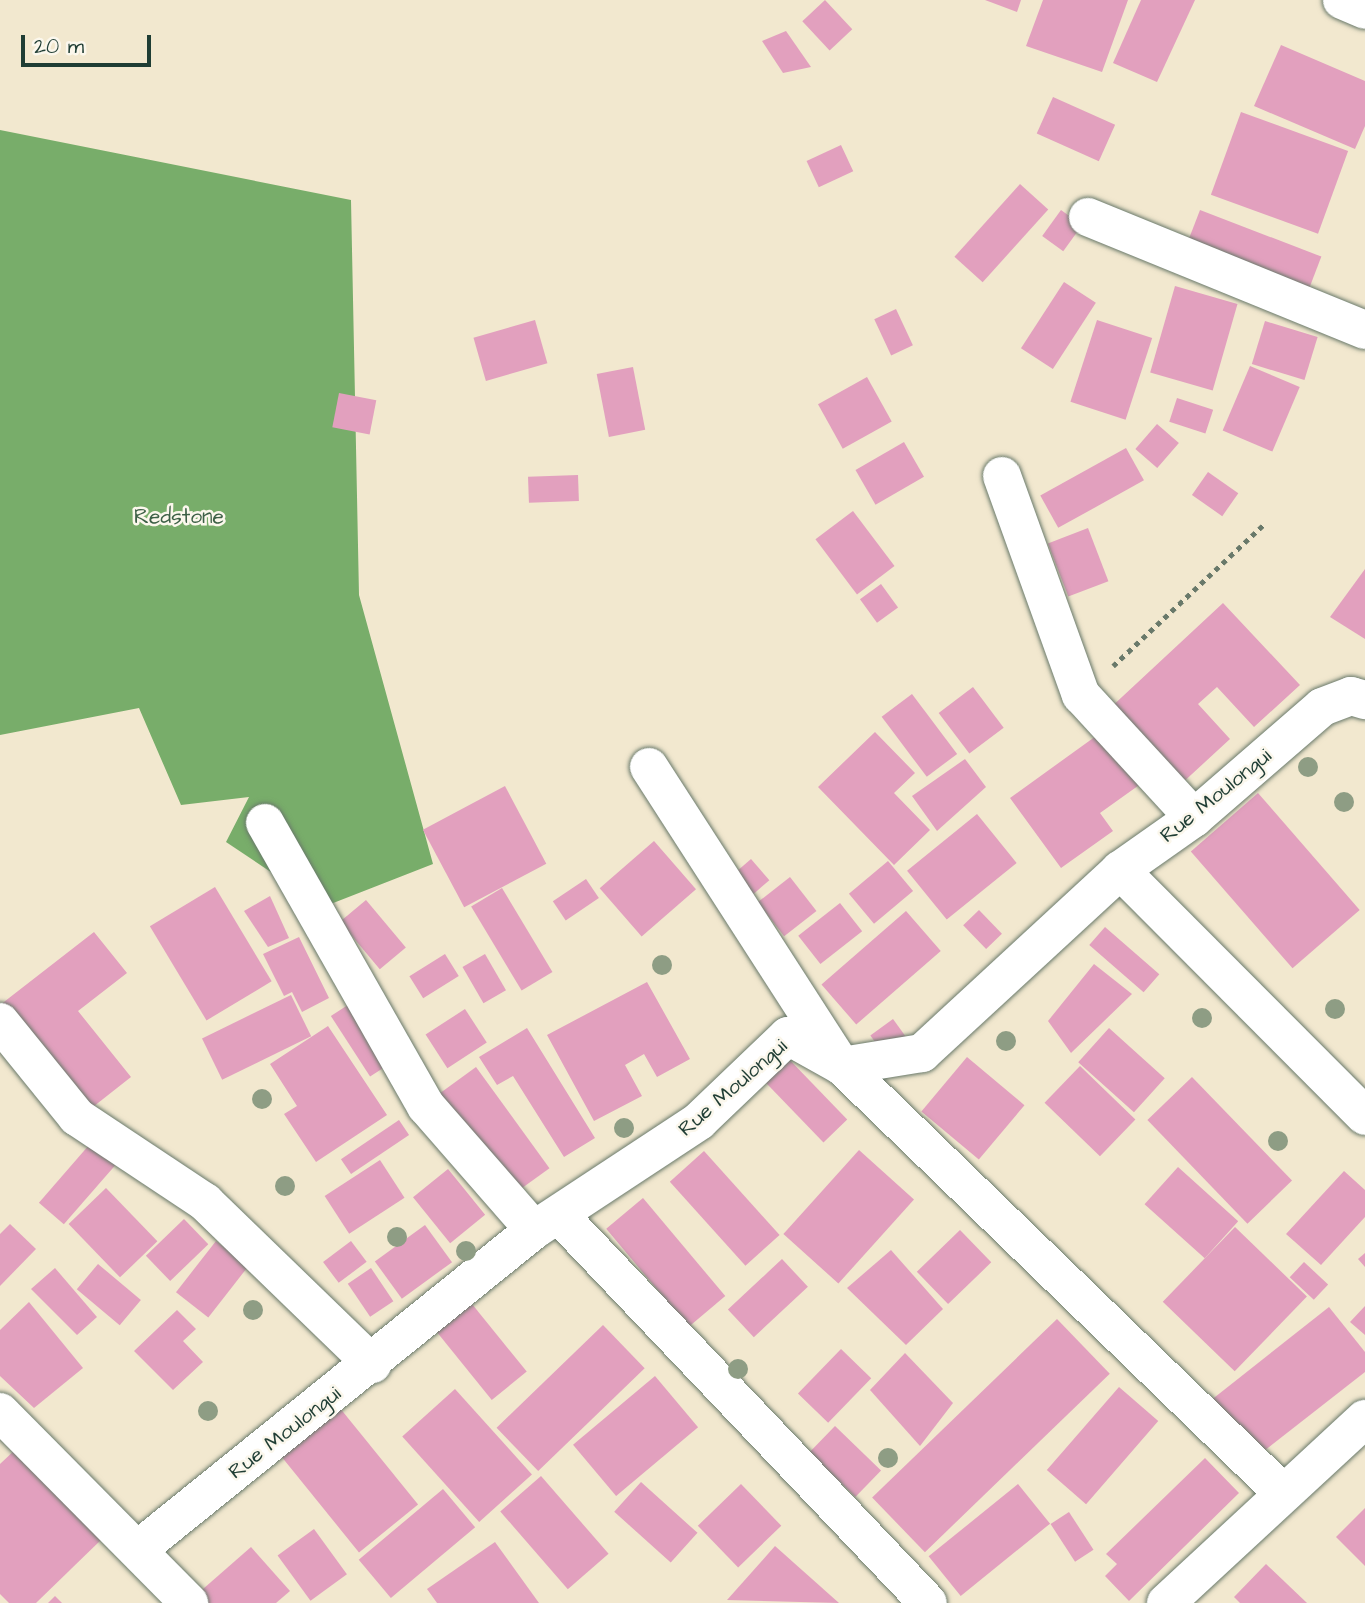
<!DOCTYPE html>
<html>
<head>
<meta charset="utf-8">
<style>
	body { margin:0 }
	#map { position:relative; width:1365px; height:1603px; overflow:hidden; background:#f2e8cf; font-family:"Architects Daughter",sans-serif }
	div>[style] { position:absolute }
	.forest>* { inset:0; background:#78ad6a }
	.building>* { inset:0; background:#e2a0be; transform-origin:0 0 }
	.path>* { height:4.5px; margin-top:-2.25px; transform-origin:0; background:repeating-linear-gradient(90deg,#69796a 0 5px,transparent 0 10px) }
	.roads { filter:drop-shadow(0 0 2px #69796a) drop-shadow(0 0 2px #69796a) }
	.minor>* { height:38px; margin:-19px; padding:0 19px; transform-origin:19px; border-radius:19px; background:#fff }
	.trees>* { width:20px; height:20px; margin:-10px; border-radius:50%; background:#8e9d84 }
	span { translate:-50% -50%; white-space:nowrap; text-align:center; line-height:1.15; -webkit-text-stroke:5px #fbf7ec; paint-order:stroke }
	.park-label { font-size:21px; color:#3d6046 }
	.street-label { font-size:21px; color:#1f3d34 }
	.scale { position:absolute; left:21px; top:35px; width:130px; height:32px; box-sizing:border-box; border:4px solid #1f3d34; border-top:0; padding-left:9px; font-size:21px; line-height:24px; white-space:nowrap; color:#1f3d34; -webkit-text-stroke:5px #fbf7ec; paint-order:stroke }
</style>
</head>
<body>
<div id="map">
	<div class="forest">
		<i style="clip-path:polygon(0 130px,351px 200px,359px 595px,433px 864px,323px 907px,226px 842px,249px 797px,181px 805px,139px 708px,0 735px)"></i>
	</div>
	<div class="building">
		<i style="left:825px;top:0;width:40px;height:31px;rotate:47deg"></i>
		<i style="clip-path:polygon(985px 0,1021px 0,1017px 12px)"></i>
		<i style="clip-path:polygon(1043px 0,1128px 0,1102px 72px,1026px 46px)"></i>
		<i style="clip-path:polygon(1141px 0,1195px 0,1157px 82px,1113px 63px)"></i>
		<i style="clip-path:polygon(786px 31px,811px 67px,783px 73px,762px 41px)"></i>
		<i style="clip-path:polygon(1281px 45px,1365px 81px,1365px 126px,1355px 149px,1254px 106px)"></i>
		<i style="left:1053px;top:97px;width:68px;height:40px;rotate:24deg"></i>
		<i style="left:1241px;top:112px;width:114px;height:88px;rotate:20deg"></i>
		<i style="left:841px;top:145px;width:29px;height:38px;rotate:65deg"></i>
		<i style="left:1020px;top:184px;width:38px;height:98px;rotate:42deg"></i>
		<i style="left:1061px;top:210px;width:26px;height:32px;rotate:36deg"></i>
		<i style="left:1200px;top:210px;width:130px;height:40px;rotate:21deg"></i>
		<i style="left:1064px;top:282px;width:38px;height:79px;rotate:33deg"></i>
		<i style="left:1175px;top:286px;width:65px;height:90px;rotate:16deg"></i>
		<i style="left:896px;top:309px;width:40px;height:24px;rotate:65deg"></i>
		<i style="left:535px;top:320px;width:45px;height:64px;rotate:74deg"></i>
		<i style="left:1097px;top:320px;width:58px;height:86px;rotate:18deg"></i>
		<i style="left:1265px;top:321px;width:55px;height:45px;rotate:17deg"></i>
		<i style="left:1250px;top:366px;width:54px;height:70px;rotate:23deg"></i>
		<i style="left:633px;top:367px;width:64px;height:37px;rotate:79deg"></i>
		<i style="left:867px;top:377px;width:51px;height:56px;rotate:61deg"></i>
		<i style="left:339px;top:393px;width:38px;height:35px;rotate:11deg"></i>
		<i style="left:1177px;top:398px;width:38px;height:25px;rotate:18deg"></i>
		<i style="left:1157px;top:424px;width:29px;height:33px;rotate:41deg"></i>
		<i style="left:904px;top:442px;width:40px;height:56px;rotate:60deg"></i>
		<i style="left:1126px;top:448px;width:37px;height:98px;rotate:61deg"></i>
		<i style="left:1208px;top:472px;width:37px;height:28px;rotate:35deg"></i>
		<i style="left:578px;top:475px;width:26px;height:50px;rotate:88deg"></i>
		<i style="left:853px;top:511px;width:69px;height:47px;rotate:53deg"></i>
		<i style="left:1088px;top:528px;width:57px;height:43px;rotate:69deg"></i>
		<i style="clip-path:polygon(1365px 569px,1365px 639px,1330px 617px)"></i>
		<i style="left:881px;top:584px;width:29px;height:26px;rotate:54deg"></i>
		<i style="clip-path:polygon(1223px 603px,1300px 685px,1254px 727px,1217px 687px,1198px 704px,1230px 739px,1179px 786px,1108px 710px)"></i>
		<i style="left:973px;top:687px;width:51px;height:43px;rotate:53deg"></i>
		<i style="left:912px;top:694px;width:75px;height:38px;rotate:53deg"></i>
		<i style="clip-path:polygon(1103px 731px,1142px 783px,1100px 813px,1113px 831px,1061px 868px,1010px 798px)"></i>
		<i style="clip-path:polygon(875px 732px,915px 773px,894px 793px,930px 830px,894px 865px,818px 787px)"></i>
		<i style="clip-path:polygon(965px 759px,986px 787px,937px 831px,912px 796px)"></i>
		<i style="left:505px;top:786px;width:88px;height:93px;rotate:62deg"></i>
		<i style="left:1258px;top:793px;width:155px;height:89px;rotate:49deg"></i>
		<i style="left:977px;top:814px;width:63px;height:90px;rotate:51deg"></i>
		<i style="left:654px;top:841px;width:64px;height:72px;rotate:49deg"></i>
		<i style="left:751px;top:859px;width:28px;height:21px;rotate:49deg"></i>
		<i style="left:888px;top:861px;width:39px;height:51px;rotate:50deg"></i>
		<i style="left:790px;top:877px;width:43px;height:41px;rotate:52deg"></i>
		<i style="left:586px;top:879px;width:23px;height:40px;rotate:56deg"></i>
		<i style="left:215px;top:887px;width:110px;height:76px;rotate:59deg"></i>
		<i style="left:502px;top:888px;width:98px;height:36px;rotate:59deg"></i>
		<i style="clip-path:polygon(270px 896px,289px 938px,268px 947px,244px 911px)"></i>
		<i style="left:366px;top:900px;width:62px;height:34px;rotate:50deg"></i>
		<i style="left:840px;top:903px;width:36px;height:53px;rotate:52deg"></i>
		<i style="left:979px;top:910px;width:33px;height:22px;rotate:46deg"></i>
		<i style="left:906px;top:911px;width:53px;height:112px;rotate:49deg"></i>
		<i style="left:1105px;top:927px;width:72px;height:24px;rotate:41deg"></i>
		<i style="clip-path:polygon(94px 932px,127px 973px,78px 1011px,131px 1077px,84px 1114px,0 1005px)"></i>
		<i style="clip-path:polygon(299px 937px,329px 998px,302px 1012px,292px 992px,284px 996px,263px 954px)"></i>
		<i style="left:445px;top:954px;width:26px;height:42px;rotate:58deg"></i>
		<i style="left:485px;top:954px;width:42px;height:26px;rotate:60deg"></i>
		<i style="clip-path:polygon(1094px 964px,1132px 994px,1071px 1053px,1048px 1021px)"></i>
		<i style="clip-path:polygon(647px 982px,690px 1059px,657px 1077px,644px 1054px,625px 1065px,642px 1096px,594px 1121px,547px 1035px)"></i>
		<i style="left:291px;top:995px;width:46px;height:99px;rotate:64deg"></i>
		<i style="left:351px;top:1003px;width:72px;height:24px;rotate:57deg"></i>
		<i style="left:465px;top:1009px;width:40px;height:47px;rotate:57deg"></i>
		<i style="left:893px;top:1019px;width:24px;height:28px;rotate:54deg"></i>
		<i style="clip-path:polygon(328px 1026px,387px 1115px,316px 1162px,284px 1114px,297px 1106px,270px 1064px)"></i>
		<i style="clip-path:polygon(527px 1028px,595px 1138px,564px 1157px,513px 1076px,497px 1085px,479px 1057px)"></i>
		<i style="left:1109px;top:1028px;width:75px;height:46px;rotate:42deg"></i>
		<i style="left:784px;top:1054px;width:91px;height:33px;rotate:46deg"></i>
		<i style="left:967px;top:1057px;width:75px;height:71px;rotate:40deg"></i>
		<i style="left:1080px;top:1066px;width:77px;height:51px;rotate:44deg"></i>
		<i style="left:476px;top:1067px;width:125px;height:48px;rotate:54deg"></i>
		<i style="left:1192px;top:1077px;width:144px;height:62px;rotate:46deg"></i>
		<i style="left:399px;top:1120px;width:18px;height:70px;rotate:56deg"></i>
		<i style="left:96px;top:1137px;width:33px;height:87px;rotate:41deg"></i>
		<i style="left:859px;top:1150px;width:74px;height:113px;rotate:42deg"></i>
		<i style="left:704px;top:1151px;width:113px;height:46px;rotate:48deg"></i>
		<i style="left:380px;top:1160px;width:45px;height:66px;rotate:57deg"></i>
		<i style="left:1178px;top:1167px;width:81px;height:50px;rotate:42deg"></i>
		<i style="left:448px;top:1169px;width:59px;height:45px;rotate:51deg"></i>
		<i style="clip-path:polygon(1344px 1171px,1365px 1190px,1365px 1217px,1321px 1265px,1286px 1234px)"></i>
		<i style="left:106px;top:1188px;width:74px;height:52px;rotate:46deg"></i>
		<i style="left:643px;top:1198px;width:128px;height:48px;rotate:50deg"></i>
		<i style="left:184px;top:1219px;width:35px;height:53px;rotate:46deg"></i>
		<i style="clip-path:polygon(10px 1224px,36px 1249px,0 1286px,0 1234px)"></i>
		<i style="left:425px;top:1225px;width:46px;height:62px;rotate:54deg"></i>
		<i style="left:1235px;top:1227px;width:100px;height:104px;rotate:44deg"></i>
		<i style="left:960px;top:1230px;width:45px;height:60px;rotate:46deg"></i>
		<i style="left:216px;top:1241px;width:41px;height:65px;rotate:38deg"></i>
		<i style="left:351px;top:1241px;width:26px;height:35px;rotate:53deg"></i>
		<i style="clip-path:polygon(891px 1250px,943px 1309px,906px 1345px,847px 1288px)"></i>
		<i style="clip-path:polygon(1365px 1253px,1365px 1267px,1358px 1259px)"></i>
		<i style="left:782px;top:1259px;width:38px;height:74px;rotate:47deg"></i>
		<i style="left:1304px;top:1262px;width:33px;height:21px;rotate:43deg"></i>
		<i style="left:98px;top:1264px;width:56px;height:33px;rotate:40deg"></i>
		<i style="clip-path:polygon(55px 1268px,97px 1317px,77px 1335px,31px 1289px)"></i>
		<i style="left:371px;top:1268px;width:40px;height:28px;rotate:56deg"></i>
		<i style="clip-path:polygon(29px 1302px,83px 1368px,34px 1408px,0 1376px,0 1330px)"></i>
		<i style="left:472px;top:1304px;width:87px;height:45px;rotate:51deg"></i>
		<i style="clip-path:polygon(1365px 1306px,1365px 1335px,1350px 1322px)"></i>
		<i style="clip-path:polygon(1329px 1307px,1365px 1352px,1365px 1372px,1255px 1458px,1210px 1401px)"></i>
		<i style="clip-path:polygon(177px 1310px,196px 1329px,183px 1341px,203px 1362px,173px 1390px,134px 1351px)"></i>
		<i style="left:1057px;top:1319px;width:76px;height:257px;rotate:46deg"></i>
		<i style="left:603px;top:1325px;width:60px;height:148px;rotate:46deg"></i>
		<i style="left:841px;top:1349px;width:42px;height:62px;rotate:44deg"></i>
		<i style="clip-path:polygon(905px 1353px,953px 1403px,920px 1446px,870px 1390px)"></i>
		<i style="left:655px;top:1376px;width:67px;height:107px;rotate:50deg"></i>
		<i style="left:1119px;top:1387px;width:52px;height:110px;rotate:41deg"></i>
		<i style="left:455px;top:1389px;width:115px;height:71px;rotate:48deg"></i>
		<i style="left:335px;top:1402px;width:132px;height:76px;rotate:51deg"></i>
		<i style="left:835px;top:1426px;width:64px;height:37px;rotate:44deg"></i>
		<i style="clip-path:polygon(18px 1447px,104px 1537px,36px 1603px,9px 1603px,0 1594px,0 1464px)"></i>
		<i style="clip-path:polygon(1205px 1458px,1239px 1493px,1129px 1601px,1105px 1576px,1117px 1564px,1106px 1554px)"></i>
		<i style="left:541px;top:1476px;width:103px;height:54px;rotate:49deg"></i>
		<i style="left:641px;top:1482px;width:76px;height:40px;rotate:42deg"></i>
		<i style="left:741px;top:1484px;width:58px;height:60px;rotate:46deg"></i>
		<i style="left:1018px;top:1484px;width:51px;height:115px;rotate:51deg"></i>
		<i style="left:443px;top:1489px;width:50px;height:110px;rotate:50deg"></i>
		<i style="clip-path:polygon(1365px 1508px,1365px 1566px,1336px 1537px)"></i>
		<i style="left:1069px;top:1512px;width:45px;height:22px;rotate:57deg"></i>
		<i style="left:314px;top:1529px;width:56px;height:45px;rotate:54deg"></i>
		<i style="clip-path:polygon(495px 1542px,539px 1603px,437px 1603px,427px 1589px)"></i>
		<i style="clip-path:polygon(775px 1546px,839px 1603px,727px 1600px)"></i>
		<i style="clip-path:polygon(251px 1547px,290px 1591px,276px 1603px,201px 1603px,195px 1596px)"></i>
		<i style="clip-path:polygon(1266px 1564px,1307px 1603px,1240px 1603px,1234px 1597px)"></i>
		<i style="clip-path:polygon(55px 1596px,62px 1603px,48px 1603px)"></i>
	</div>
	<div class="path">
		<i style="left:1113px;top:666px;width:207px;rotate:-43.2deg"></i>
	</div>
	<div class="roads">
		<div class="minor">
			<i style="left:1342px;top:0;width:25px;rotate:23deg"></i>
			<i style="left:1088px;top:217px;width:299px;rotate:22.2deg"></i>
			<i style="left:1002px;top:476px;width:233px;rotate:70.2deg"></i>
			<i style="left:1081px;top:695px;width:167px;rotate:47.4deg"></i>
			<i style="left:649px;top:767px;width:356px;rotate:57.2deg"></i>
			<i style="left:842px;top:1066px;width:614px;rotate:44.08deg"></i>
			<i style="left:265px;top:823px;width:326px;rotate:60.4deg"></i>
			<i style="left:426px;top:1106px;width:164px;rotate:48.9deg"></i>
			<i style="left:1120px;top:870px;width:347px;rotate:45.1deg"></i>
			<i style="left:0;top:1022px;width:122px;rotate:51deg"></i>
			<i style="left:77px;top:1117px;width:154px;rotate:33.6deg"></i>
			<i style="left:205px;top:1202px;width:233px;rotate:44.1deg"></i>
			<i style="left:559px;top:1215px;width:535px;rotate:46.44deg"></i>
			<i style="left:0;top:1412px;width:269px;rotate:45.3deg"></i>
			<i style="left:141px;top:1547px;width:505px;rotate:-38.89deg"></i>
			<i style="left:534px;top:1230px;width:198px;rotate:-33.4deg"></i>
			<i style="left:699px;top:1121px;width:123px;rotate:-43.7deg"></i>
			<i style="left:788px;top:1036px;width:62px;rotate:29.1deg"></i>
			<i style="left:842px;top:1066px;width:81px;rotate:-9.2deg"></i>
			<i style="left:922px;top:1053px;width:270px;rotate:-42.7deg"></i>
			<i style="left:1120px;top:870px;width:90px;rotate:-35.1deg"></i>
			<i style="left:1194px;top:818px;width:169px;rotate:-40.9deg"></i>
			<i style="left:1322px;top:707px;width:31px;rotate:-21deg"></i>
			<i style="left:1351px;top:696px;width:15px;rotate:16deg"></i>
			<i style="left:1166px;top:1603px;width:271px;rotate:-42.8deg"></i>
		</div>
	</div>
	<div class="trees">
		<i style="left:1308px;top:767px"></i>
		<i style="left:1344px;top:802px"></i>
		<i style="left:662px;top:965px"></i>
		<i style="left:1335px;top:1009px"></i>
		<i style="left:1202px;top:1018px"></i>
		<i style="left:1006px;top:1041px"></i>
		<i style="left:262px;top:1099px"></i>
		<i style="left:624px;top:1128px"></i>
		<i style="left:1278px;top:1141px"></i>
		<i style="left:285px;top:1186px"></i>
		<i style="left:397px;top:1237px"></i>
		<i style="left:466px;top:1251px"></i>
		<i style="left:253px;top:1310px"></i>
		<i style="left:738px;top:1369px"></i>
		<i style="left:208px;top:1411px"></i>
		<i style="left:888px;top:1458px"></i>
	</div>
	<div class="park-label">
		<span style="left:179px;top:517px">Redstone</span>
	</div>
	<div class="street-label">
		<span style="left:1216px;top:796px;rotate:-39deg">Rue Moulongui</span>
		<span style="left:733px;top:1088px;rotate:-41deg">Rue Moulongui</span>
		<span style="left:285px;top:1433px;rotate:-38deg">Rue Moulongui</span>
	</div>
	<div class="scale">20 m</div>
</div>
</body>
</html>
